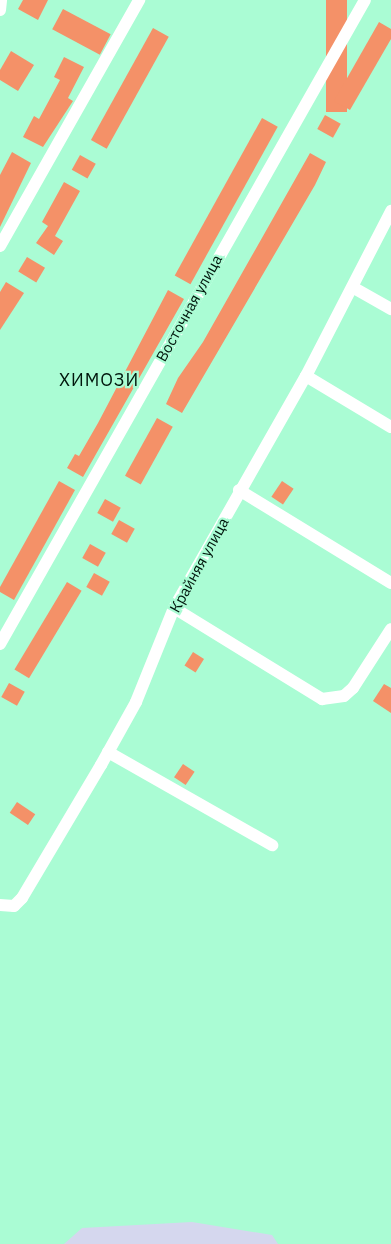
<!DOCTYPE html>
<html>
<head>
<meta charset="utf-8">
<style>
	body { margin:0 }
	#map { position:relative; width:391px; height:1244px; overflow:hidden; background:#aafcd4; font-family:"IBM Plex Sans",sans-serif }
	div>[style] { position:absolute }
	.green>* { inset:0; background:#d5d7ee }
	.building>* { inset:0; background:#f49168; transform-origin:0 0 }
	.minor>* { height:12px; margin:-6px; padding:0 6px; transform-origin:6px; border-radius:6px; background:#fff }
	span { translate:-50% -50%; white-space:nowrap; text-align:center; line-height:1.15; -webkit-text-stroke:4.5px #aafcd4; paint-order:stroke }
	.street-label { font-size:15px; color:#00160c }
	.quarter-label { font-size:18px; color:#00160c; letter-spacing:1px }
</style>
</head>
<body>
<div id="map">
	<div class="green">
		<i style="clip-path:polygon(192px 1222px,272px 1235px,278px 1244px,64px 1244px,82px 1228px)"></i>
	</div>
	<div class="building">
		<i style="clip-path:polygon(23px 0,48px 0,38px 20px,18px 9px)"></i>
		<i style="left:326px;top:0;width:21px;height:112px"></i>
		<i style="left:63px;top:9px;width:54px;height:23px;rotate:28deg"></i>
		<i style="clip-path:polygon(379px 22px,391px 29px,391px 39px,350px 110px,334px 101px)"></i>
		<i style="left:153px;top:28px;width:18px;height:128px;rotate:29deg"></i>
		<i style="clip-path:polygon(11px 51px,34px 65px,18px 91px,0 80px,0 70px)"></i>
		<i style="clip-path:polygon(64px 57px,84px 67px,68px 98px,73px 101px,43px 147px,23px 137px,34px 116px,39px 119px,60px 80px,54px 77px)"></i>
		<i style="left:325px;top:115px;width:18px;height:16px;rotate:29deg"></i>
		<i style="left:262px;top:118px;width:18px;height:180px;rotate:29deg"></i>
		<i style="clip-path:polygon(12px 152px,31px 163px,0 227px,0 175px)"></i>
		<i style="clip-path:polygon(310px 153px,326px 162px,315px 185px,182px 413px,166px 404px,178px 378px,203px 342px)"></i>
		<i style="left:80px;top:155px;width:18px;height:17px;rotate:29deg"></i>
		<i style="clip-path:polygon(64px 182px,80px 191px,55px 236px,63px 241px,54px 255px,36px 243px,48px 226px,42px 222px)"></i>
		<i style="left:27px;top:257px;width:21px;height:17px;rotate:31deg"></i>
		<i style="clip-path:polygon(6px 282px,24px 293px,0 330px,0 292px)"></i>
		<i style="clip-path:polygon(168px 290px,184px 299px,83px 477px,67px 468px,75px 454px,79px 456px,98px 423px)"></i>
		<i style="left:157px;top:418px;width:18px;height:66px;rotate:29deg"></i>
		<i style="clip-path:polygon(59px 481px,75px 490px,14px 600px,0 592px,0 587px)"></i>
		<i style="left:282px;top:481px;width:14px;height:19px;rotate:34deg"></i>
		<i style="left:105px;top:499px;width:18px;height:16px;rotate:29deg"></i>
		<i style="left:119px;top:520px;width:18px;height:16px;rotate:29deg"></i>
		<i style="left:90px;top:544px;width:18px;height:16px;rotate:29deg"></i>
		<i style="left:94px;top:573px;width:18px;height:16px;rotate:29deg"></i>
		<i style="left:67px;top:582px;width:17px;height:102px;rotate:31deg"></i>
		<i style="left:193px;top:652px;width:13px;height:16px;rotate:32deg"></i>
		<i style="left:9px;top:683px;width:18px;height:16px;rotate:29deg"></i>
		<i style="clip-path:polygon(384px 684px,391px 688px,391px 713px,373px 701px)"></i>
		<i style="left:183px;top:764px;width:14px;height:16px;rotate:34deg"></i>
		<i style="left:17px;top:802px;width:22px;height:13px;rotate:34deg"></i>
	</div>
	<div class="minor">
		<i style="left:0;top:10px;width:10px;rotate:-84deg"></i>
		<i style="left:0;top:246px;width:283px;rotate:-60.5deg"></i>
		<i style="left:354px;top:288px;width:43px;rotate:29.6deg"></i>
		<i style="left:306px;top:376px;width:99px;rotate:31deg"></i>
		<i style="left:239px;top:490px;width:178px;rotate:31.5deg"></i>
		<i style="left:174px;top:608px;width:174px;rotate:31.6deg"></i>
		<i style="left:322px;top:699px;width:22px;rotate:-8deg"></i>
		<i style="left:344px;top:696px;width:12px;rotate:-42deg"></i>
		<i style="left:353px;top:688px;width:70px;rotate:-57.2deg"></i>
		<i style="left:0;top:644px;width:740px;rotate:-60.46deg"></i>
		<i style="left:108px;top:752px;width:189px;rotate:29.6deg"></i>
		<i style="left:0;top:905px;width:14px;rotate:4deg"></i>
		<i style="left:14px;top:906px;width:11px;rotate:-45deg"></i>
		<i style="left:22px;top:898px;width:155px;rotate:-59.3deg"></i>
		<i style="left:101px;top:765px;width:72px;rotate:-60.9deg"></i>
		<i style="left:136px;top:702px;width:101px;rotate:-68deg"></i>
		<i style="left:174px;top:608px;width:267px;rotate:-60.4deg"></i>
		<i style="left:306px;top:376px;width:186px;rotate:-62.7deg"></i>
	</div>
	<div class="street-label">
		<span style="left:189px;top:308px;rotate:-61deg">Восточная улица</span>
		<span style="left:199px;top:565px;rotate:-61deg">Крайняя улица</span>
	</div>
	<div class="quarter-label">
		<span style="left:99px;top:380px">ХИМОЗИ</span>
	</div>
</div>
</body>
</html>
